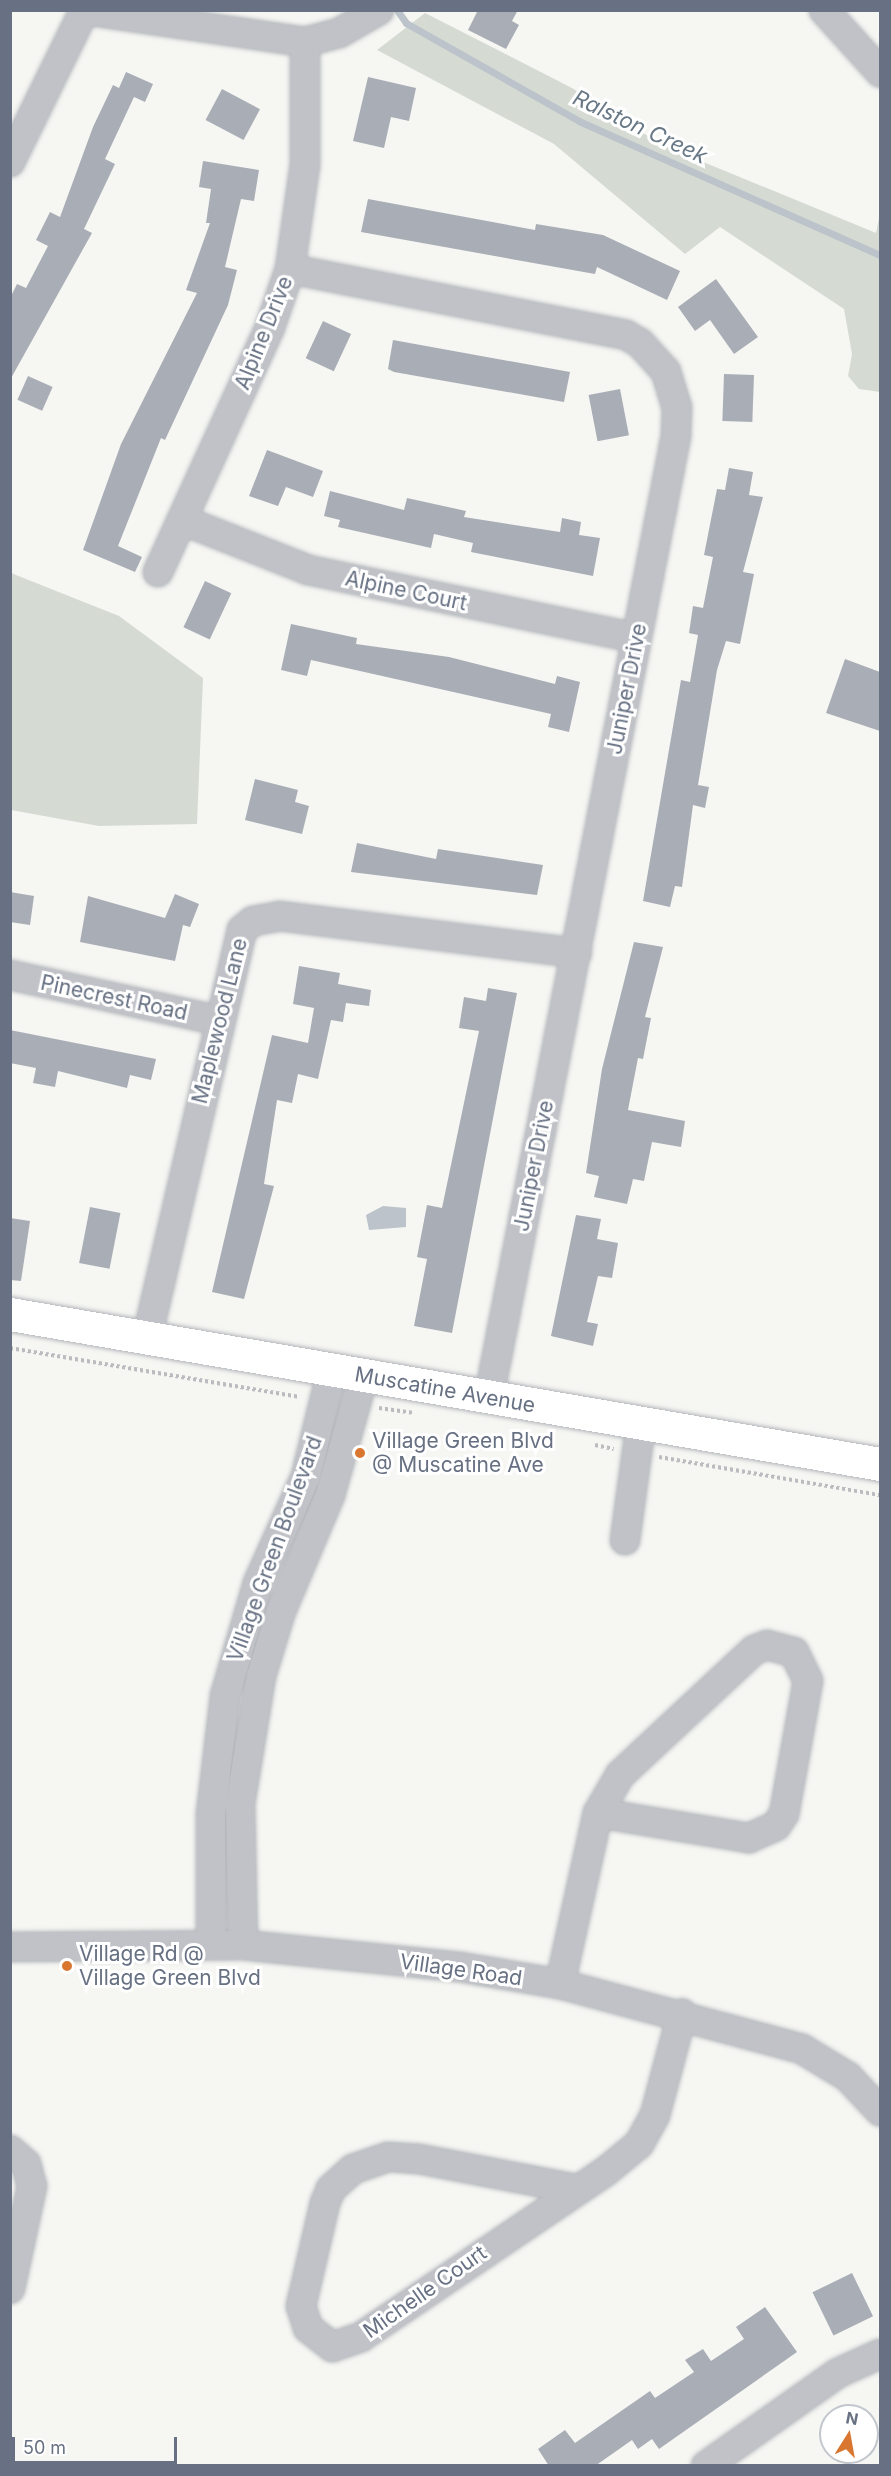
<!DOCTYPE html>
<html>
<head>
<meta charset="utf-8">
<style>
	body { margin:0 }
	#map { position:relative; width:891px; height:2476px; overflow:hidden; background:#f6f6f3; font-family:Inter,sans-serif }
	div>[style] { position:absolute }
	.green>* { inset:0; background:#d5dbd3 }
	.water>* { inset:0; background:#bcc3ca }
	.stream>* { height:7px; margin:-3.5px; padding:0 3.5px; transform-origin:3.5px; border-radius:3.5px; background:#bcc3ca }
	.building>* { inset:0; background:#a9aeb6; transform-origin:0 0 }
	.path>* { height:4px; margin-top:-2px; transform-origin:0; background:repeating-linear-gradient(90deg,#babcbf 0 3px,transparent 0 6px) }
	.roads { filter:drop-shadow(0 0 2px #b3b6bb) drop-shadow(0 0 2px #b3b6bb) }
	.minor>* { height:28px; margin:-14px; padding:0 14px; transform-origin:14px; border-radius:14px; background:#c0c2c7 }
	.major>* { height:33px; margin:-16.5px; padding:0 16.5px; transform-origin:16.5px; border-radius:16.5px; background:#fff }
	.dots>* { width:16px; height:16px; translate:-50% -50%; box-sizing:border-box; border:3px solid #fff; border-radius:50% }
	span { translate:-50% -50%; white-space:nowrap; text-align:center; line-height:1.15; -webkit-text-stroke:6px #fff; paint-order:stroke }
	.street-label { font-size:21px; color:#677183 }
	.poi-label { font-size:21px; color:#677183 }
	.left { translate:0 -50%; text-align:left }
	.water-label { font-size:22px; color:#687886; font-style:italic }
	.frame { position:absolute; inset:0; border:12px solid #677183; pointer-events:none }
	.north { position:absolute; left:819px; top:2404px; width:60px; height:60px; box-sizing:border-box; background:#fff; border:2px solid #c2c6cd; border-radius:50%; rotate:11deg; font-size:16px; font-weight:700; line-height:24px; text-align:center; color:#677183 }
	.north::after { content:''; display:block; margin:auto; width:21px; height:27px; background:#d97731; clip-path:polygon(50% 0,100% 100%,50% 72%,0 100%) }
	.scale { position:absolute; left:12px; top:2437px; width:165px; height:27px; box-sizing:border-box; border:3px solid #677183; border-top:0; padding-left:8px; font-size:18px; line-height:21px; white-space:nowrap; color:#677183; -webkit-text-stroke:4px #fff; paint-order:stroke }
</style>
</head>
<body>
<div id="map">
	<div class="green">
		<i style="clip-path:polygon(425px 13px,572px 88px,662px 145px,876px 233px,880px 214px,880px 392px,859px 389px,848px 376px,852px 354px,844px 309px,720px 227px,685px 254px,554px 144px,377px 50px)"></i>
		<i style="clip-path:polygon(11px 573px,119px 616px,203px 678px,197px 824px,99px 826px,11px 810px)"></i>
	</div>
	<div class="water">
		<i style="clip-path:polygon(383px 1206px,406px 1208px,406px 1227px,369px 1230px,366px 1215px)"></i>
	</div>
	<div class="stream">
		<i style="left:397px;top:10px;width:16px;rotate:55deg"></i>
		<i style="left:406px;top:23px;width:201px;rotate:29.5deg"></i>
		<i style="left:581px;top:122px;width:327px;rotate:24deg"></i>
	</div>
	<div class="building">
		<i style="clip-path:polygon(478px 10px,518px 10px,512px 21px,519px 25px,506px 49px,468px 30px)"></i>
		<i style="clip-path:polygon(126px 72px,153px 84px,145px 102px,134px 97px,105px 159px,115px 164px,84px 229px,92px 233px,10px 380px,10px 298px,17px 284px,26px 288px,48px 246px,36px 240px,50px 212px,60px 217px,93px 127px,113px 85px,119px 88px)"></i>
		<i style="clip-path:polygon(368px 77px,416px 88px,409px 121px,391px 117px,384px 148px,353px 141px)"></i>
		<i style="left:222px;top:89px;width:43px;height:35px;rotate:28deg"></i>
		<i style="clip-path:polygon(203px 161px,259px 170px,254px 201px,241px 199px,225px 267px,237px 270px,228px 305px,165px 440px,161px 438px,118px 546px,142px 557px,135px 572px,83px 550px,121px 444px,197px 293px,186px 290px,210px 223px,206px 223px,211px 189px,199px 187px)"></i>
		<i style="clip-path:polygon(368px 199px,535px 230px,536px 224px,603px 235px,680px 271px,667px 300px,597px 267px,595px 274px,361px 232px)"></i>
		<i style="clip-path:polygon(716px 279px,758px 337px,734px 354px,710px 320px,695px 331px,678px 307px)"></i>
		<i style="left:323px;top:321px;width:31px;height:41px;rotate:25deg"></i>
		<i style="clip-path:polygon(393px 340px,570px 372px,564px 402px,394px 372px,388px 369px)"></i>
		<i style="left:724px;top:374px;width:30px;height:47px;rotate:2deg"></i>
		<i style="left:28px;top:376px;width:27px;height:26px;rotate:24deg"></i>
		<i style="left:620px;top:389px;width:47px;height:32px;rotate:79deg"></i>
		<i style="clip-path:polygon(267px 450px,323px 471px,313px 497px,286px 487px,278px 506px,249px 496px)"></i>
		<i style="clip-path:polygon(729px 468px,753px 472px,749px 495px,763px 497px,743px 572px,754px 574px,740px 644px,726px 641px,717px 670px,698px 785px,709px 787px,705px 808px,693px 805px,682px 887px,675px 886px,670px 907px,643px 901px,681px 680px,690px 682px,698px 635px,689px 633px,693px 606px,703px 608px,713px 557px,704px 555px,717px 489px,725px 490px)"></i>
		<i style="clip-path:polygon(330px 491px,404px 510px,407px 498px,466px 511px,464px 517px,560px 532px,562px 518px,581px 522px,579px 535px,600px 538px,593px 576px,471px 552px,473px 543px,434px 534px,431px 548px,338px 527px,340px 520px,324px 516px)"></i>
		<i style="left:205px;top:581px;width:29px;height:51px;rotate:25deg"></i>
		<i style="clip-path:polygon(291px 624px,357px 638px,356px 644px,449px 657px,555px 684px,557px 676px,580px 682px,569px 732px,548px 727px,551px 714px,311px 660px,307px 676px,281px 670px)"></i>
		<i style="clip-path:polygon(845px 659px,880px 672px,880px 731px,826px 713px)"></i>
		<i style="clip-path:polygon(255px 779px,298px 790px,295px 802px,309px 806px,302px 834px,245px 820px)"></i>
		<i style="clip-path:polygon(357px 843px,436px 859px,438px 849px,543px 865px,537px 895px,351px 872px)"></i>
		<i style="clip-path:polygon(10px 892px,34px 896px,30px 925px,10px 922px)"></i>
		<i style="clip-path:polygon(175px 894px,199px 904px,190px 927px,183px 925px,175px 961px,80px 942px,88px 896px,165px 918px)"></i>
		<i style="clip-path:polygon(634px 942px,663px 947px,645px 1017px,651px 1018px,643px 1059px,638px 1058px,628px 1110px,685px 1121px,681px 1147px,652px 1142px,644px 1181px,633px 1179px,627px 1204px,594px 1197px,599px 1176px,586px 1173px,602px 1069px)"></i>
		<i style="clip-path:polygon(299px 966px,340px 973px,338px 984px,371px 990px,369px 1006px,346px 1003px,343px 1022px,331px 1020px,318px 1079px,298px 1074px,292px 1103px,277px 1100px,264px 1184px,274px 1186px,244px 1299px,212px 1292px,272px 1035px,308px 1043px,314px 1008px,293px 1004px)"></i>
		<i style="clip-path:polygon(488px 988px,517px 993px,452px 1333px,414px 1326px,427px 1259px,417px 1257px,427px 1205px,442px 1208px,479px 1031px,459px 1028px,464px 997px,486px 1001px)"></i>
		<i style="clip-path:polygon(10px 1030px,156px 1059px,151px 1080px,130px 1075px,127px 1088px,58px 1071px,55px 1087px,33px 1083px,36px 1068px,10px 1063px)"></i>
		<i style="left:90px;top:1207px;width:31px;height:57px;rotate:11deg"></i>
		<i style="clip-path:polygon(576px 1215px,601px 1219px,597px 1239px,618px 1243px,612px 1278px,598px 1276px,587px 1322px,598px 1324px,593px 1346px,551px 1336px)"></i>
		<i style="clip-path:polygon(10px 1218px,30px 1221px,21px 1281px,10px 1280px)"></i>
		<i style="left:852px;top:2273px;width:48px;height:44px;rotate:64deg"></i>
		<i style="clip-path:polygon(765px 2307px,797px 2352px,659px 2449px,652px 2439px,638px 2449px,632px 2440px,595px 2466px,549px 2466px,538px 2449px,565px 2430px,575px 2443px,650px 2391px,655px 2398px,694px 2372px,685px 2360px,703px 2349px,711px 2361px,744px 2339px,736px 2327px)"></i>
	</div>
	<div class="path">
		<i style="left:10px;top:1348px;width:294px;rotate:9.6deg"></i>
		<i style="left:379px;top:1408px;width:34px;rotate:8deg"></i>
		<i style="left:595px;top:1445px;width:19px;rotate:12deg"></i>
		<i style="left:659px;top:1457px;width:224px;rotate:9.8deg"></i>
	</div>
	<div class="roads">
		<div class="minor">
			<i style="left:84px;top:10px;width:223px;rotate:8.2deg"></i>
			<i style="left:305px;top:42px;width:35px;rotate:-15deg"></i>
			<i style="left:339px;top:33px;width:46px;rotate:-29.9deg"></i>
			<i style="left:824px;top:10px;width:84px;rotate:47.9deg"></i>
			<i style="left:10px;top:162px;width:168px;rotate:-63.9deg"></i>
			<i style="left:290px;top:269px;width:342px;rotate:11.1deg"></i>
			<i style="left:626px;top:335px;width:16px;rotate:30deg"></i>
			<i style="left:640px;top:343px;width:39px;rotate:48deg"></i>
			<i style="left:666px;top:372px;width:37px;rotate:73deg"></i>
			<i style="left:677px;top:407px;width:29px;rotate:92deg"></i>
			<i style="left:676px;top:436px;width:979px;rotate:101.01deg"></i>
			<i style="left:182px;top:520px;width:136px;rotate:21.6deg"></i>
			<i style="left:308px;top:570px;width:335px;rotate:11.7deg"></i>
			<i style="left:158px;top:572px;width:269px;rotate:-65.4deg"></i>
			<i style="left:270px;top:327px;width:61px;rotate:-71deg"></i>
			<i style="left:290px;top:269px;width:105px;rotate:-81.8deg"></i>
			<i style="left:305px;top:165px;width:123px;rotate:-90deg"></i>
			<i style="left:10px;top:975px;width:212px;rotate:12.3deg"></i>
			<i style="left:147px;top:1338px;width:419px;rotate:-76.9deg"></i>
			<i style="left:242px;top:930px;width:14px;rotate:-39deg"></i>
			<i style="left:253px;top:921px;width:27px;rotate:-10deg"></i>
			<i style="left:280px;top:916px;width:299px;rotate:7.1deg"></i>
			<i style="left:625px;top:1540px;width:118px;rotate:-82.2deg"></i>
			<i style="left:767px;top:1645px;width:28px;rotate:15deg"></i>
			<i style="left:794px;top:1652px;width:32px;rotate:64deg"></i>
			<i style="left:808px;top:1681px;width:135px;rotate:100.2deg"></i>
			<i style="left:784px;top:1814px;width:14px;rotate:124deg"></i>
			<i style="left:776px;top:1826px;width:30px;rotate:156deg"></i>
			<i style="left:749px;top:1838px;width:153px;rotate:-170.6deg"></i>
			<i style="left:598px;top:1813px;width:44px;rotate:-59.9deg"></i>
			<i style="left:620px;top:1775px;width:183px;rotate:-43deg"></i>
			<i style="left:754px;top:1650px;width:14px;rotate:-21deg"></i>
			<i style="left:211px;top:1944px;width:130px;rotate:-90deg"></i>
			<i style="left:211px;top:1814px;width:119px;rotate:-83.2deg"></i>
			<i style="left:225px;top:1696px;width:118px;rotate:-73.7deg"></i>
			<i style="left:258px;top:1583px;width:117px;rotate:-65.8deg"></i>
			<i style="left:306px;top:1476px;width:109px;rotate:-76.2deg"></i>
			<i style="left:243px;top:1945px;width:141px;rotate:-91.2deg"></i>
			<i style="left:240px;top:1804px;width:130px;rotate:-80.7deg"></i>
			<i style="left:261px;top:1676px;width:68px;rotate:-72.9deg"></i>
			<i style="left:281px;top:1611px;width:126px;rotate:-67.1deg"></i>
			<i style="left:330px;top:1495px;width:125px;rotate:-74.2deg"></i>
			<i style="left:10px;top:1947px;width:233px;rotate:-0.5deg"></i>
			<i style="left:243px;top:1945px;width:218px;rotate:5.8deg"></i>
			<i style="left:460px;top:1967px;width:101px;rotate:9.6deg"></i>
			<i style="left:560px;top:1984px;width:251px;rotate:15deg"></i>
			<i style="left:802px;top:2049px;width:54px;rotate:31.3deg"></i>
			<i style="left:848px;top:2077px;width:47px;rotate:46.7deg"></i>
			<i style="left:560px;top:1984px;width:175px;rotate:-77.5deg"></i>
			<i style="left:10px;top:2150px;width:21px;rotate:41deg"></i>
			<i style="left:26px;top:2164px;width:23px;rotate:75deg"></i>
			<i style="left:32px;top:2186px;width:105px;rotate:102.1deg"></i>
			<i style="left:576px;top:2189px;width:161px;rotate:-169.2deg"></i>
			<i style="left:418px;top:2159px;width:30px;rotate:-176deg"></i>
			<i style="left:388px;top:2157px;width:37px;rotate:161deg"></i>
			<i style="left:353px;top:2169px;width:30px;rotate:138deg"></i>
			<i style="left:331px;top:2189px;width:15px;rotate:113deg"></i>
			<i style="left:325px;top:2203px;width:106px;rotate:103.1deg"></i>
			<i style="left:301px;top:2306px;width:23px;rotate:72deg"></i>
			<i style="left:308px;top:2328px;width:31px;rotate:38deg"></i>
			<i style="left:332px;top:2347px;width:31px;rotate:-19deg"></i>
			<i style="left:361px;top:2337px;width:295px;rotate:-34.1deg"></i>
			<i style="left:605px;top:2172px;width:44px;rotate:-39.5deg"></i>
			<i style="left:639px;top:2144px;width:33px;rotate:-61deg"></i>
			<i style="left:655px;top:2115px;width:105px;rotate:-75deg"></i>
			<i style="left:706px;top:2466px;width:161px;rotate:-35.2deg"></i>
			<i style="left:838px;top:2373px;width:46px;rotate:-24.3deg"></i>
		</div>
		<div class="major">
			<i style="left:10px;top:1314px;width:883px;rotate:9.78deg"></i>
		</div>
	</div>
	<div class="dots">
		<i style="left:360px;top:1453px;background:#d97731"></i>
		<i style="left:67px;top:1966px;background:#d97731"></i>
	</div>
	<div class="street-label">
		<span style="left:264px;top:333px;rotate:-68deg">Alpine Drive</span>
		<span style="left:406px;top:591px;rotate:12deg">Alpine Court</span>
		<span style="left:627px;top:689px;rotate:-79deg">Juniper Drive</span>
		<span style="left:114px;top:998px;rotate:12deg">Pinecrest Road</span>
		<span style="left:220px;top:1021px;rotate:-76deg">Maplewood Lane</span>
		<span style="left:534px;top:1166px;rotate:-79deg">Juniper Drive</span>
		<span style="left:445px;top:1390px;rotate:10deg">Muscatine Avenue</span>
		<span style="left:275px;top:1549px;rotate:-70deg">Village Green Boulevard</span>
		<span style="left:461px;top:1970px;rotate:8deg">Village Road</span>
		<span style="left:425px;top:2292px;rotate:-35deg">Michelle Court</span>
	</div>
	<div class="poi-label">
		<span class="left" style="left:372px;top:1453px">Village Green Blvd<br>@ Muscatine Ave</span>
		<span class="left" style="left:79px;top:1966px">Village Rd @<br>Village Green Blvd</span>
	</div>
	<div class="water-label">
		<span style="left:640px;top:127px;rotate:25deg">Ralston Creek</span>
	</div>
	<div class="frame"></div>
	<div class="north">N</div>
	<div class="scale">50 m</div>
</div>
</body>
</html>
